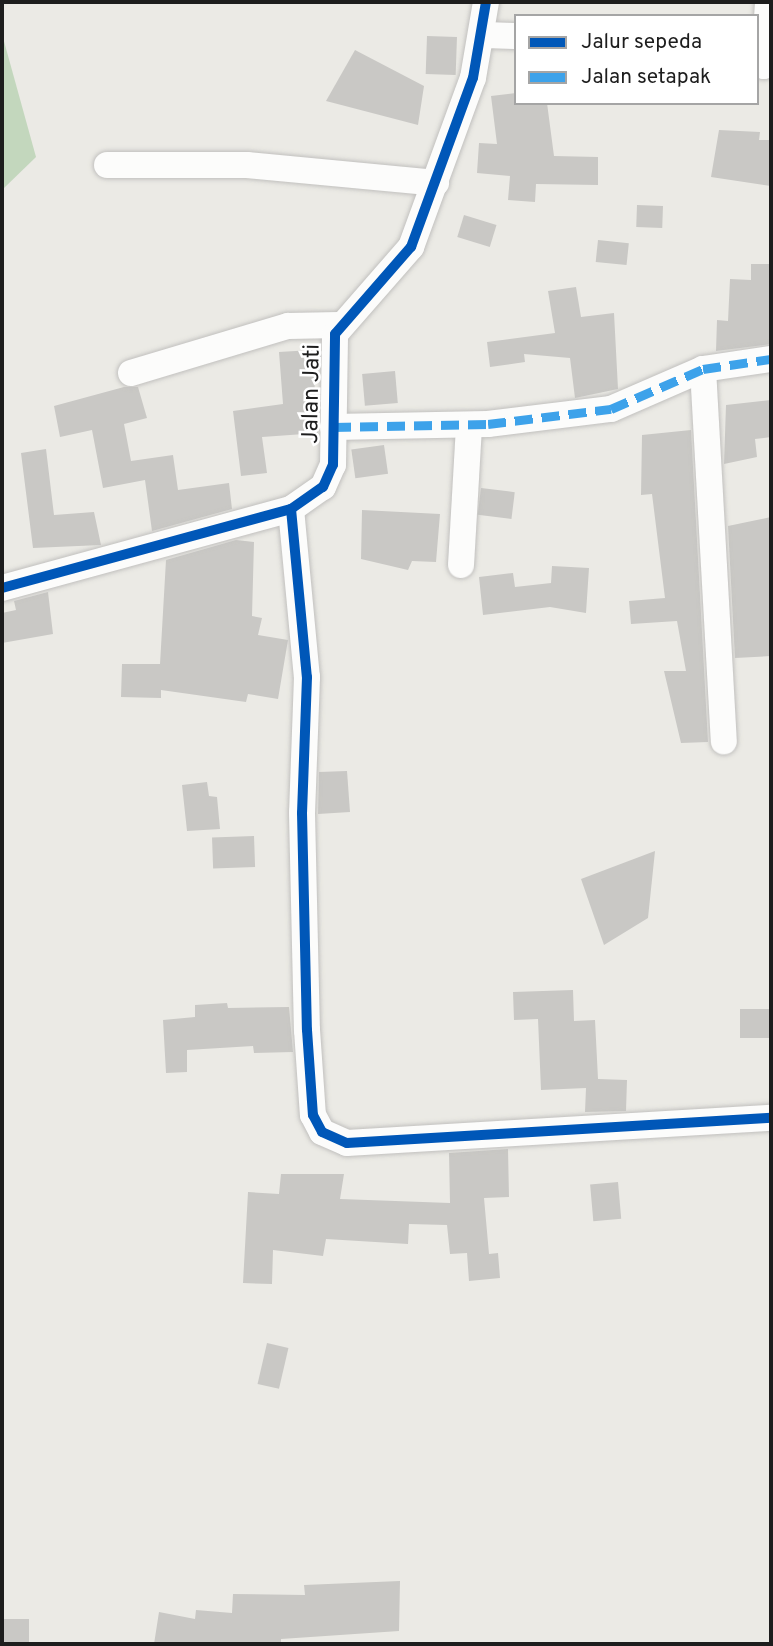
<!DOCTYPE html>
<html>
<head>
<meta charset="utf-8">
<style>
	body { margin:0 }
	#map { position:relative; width:773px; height:1646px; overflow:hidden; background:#ebeae5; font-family:Overpass,sans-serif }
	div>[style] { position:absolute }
	.forest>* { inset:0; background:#c3d7bd }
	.building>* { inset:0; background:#c9c8c5; transform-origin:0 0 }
	.roads { filter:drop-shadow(0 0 2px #c1c0be) drop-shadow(0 0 2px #c1c0be) }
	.minor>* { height:26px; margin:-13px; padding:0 13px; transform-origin:13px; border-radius:13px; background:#fcfcfb }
	.quiet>* { height:9px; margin-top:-4.5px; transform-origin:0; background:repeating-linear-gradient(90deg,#3da2ea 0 18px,transparent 0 27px) }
	.cycleway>* { height:10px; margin:-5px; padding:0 5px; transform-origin:5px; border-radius:5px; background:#0057b8 }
	span { translate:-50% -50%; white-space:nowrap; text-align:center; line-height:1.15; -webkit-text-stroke:5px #fff; paint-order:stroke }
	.street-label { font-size:23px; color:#1d1d1d }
	.frame { position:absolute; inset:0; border:4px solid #1d1d1d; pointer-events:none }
	.legend { position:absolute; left:514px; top:14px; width:245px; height:91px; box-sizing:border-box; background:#fff; border:2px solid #a5a5a5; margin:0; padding:9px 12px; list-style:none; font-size:21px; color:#1d1d1d }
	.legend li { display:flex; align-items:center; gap:14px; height:35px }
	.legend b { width:35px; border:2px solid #a5a5a5 }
</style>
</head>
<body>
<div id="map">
	<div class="forest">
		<i style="clip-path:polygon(2px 34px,36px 157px,2px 190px)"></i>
	</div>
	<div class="building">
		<i style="left:427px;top:36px;width:30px;height:38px;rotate:2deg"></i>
		<i style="clip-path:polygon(355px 50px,424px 86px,418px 125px,326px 101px)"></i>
		<i style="clip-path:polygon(516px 93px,516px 103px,547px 103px,554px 156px,598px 157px,598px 185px,536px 184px,535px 202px,508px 200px,510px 176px,477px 173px,479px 143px,497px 144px,491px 96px)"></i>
		<i style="clip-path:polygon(719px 130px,760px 132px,759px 140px,771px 140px,771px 186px,711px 177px)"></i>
		<i style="left:637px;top:205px;width:26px;height:22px;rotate:2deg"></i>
		<i style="left:464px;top:215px;width:34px;height:23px;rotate:17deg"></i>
		<i style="left:598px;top:240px;width:31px;height:22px;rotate:6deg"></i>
		<i style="clip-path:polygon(751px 264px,771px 264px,771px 344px,716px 351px,717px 320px,728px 321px,730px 279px,751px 280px)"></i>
		<i style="clip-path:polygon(576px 287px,581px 317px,614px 313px,618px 389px,575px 398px,570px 358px,524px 354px,525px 362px,490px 367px,487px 342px,555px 333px,548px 291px)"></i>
		<i style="clip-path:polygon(312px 350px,318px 433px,262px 437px,267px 473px,241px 476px,233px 411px,283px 404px,279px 352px)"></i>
		<i style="left:395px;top:371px;width:32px;height:33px;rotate:85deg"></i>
		<i style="clip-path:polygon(124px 387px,138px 387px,147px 418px,124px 424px,131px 461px,173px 455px,178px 490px,229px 483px,232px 509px,152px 531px,145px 480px,103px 488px,92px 430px,60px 437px,54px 406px)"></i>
		<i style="clip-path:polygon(771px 400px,771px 437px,755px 439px,757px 457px,724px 464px,726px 405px)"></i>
		<i style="clip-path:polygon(691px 430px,708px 742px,681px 743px,664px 671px,686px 671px,677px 621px,631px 624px,629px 601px,665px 598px,652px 494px,641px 495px,642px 435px)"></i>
		<i style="left:384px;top:445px;width:29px;height:33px;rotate:82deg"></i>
		<i style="clip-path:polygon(46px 449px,54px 515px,94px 512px,101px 545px,33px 548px,21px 453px)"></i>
		<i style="left:481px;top:488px;width:34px;height:27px;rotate:7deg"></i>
		<i style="clip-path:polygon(362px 510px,440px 514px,436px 562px,412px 561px,408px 570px,361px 559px)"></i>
		<i style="clip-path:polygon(771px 517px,771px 656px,735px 658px,728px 526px)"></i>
		<i style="clip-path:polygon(236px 540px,254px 542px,252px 616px,262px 618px,258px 635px,288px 640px,278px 699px,248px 694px,246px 702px,161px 690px,161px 698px,121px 697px,122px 664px,160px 664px,166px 560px)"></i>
		<i style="clip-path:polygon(552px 566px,589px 568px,586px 613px,550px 607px,483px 615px,479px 577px,513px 573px,515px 587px,551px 583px)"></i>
		<i style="clip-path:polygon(48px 592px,53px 634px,2px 643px,2px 613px,16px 610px,14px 601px)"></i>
		<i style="clip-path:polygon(347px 771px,350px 812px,318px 814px,319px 772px)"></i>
		<i style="clip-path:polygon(207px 782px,209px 796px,217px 797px,220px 829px,187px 831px,182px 785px)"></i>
		<i style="left:254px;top:836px;width:31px;height:42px;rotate:88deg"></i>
		<i style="clip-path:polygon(655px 851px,648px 918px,604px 945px,581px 879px)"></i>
		<i style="clip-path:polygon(573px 990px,574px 1021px,595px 1020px,598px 1079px,627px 1080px,626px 1111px,585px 1112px,586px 1088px,541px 1090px,538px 1019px,514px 1020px,513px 992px)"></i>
		<i style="clip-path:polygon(227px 1003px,228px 1008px,289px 1007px,293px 1052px,254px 1053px,253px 1046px,187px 1050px,187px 1072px,166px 1073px,163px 1020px,195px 1017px,195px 1005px)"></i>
		<i style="left:771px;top:1009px;width:29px;height:31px;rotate:90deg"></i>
		<i style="clip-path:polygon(508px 1149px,509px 1197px,484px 1198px,489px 1254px,498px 1253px,500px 1278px,469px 1281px,467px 1253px,450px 1254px,447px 1225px,409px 1224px,408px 1244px,326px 1239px,323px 1256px,273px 1250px,272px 1284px,243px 1283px,248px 1192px,279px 1194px,281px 1174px,344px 1174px,340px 1199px,450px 1203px,449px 1153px)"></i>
		<i style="left:618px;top:1182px;width:37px;height:28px;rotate:85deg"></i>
		<i style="left:267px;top:1343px;width:22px;height:42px;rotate:13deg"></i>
		<i style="clip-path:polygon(400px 1581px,399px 1631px,281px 1639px,281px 1644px,154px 1644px,159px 1612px,195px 1619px,196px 1610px,232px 1613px,233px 1594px,305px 1595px,304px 1585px)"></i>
		<i style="left:2px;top:1619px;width:27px;height:25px"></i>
	</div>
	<div class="roads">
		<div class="minor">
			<i style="left:483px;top:35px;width:33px;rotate:2deg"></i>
			<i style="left:757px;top:64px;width:7px;rotate:16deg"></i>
			<i style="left:764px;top:66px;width:64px;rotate:-86.4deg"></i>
			<i style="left:107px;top:165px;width:140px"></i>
			<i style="left:247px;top:165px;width:190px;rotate:5.4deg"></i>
			<i style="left:703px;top:369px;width:373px;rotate:86.8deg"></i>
			<i style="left:131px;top:373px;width:164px;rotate:-16.7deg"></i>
			<i style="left:288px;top:326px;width:51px;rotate:-1.1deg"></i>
			<i style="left:333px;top:427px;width:155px;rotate:-1.1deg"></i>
			<i style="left:488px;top:424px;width:124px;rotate:-7deg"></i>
			<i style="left:611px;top:409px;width:100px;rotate:-23.5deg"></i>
			<i style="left:703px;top:369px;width:69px;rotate:-8.4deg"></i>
			<i style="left:291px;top:509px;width:169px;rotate:84.6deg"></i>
			<i style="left:307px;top:677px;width:136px;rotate:92.1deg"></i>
			<i style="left:302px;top:813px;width:217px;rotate:88.7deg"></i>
			<i style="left:307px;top:1030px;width:85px;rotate:86deg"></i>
			<i style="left:313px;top:1115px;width:19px;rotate:62deg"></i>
			<i style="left:322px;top:1132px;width:27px;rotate:24deg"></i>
			<i style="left:347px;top:1143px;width:425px;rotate:-3.4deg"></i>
			<i style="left:461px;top:565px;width:140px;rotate:-86.7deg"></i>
			<i style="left:2px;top:588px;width:300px;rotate:-15.3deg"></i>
			<i style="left:291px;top:509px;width:39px;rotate:-35deg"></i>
			<i style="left:323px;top:487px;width:24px;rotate:-66deg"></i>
			<i style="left:333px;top:465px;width:131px;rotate:-89.1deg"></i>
			<i style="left:335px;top:334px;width:116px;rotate:-48.9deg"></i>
			<i style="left:411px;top:247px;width:180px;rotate:-69.9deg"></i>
			<i style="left:473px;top:78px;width:77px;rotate:-80.3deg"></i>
		</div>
	</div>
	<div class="quiet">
		<i style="left:333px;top:427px;width:155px;rotate:-1.1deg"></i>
		<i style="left:488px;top:424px;width:124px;rotate:-7deg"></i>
		<i style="left:611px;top:409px;width:100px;rotate:-23.5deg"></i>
		<i style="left:703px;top:369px;width:69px;rotate:-8.4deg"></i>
	</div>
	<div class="cycleway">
		<i style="left:291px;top:509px;width:169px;rotate:84.6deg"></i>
		<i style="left:307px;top:677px;width:136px;rotate:92.1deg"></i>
		<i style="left:302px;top:813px;width:217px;rotate:88.7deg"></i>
		<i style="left:307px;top:1030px;width:85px;rotate:86deg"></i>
		<i style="left:313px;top:1115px;width:19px;rotate:62deg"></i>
		<i style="left:322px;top:1132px;width:27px;rotate:24deg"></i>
		<i style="left:347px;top:1143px;width:425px;rotate:-3.4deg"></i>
		<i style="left:2px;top:588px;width:300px;rotate:-15.3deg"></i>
		<i style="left:291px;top:509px;width:39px;rotate:-35deg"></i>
		<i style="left:323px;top:487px;width:24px;rotate:-66deg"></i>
		<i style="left:333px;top:465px;width:131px;rotate:-89.1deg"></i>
		<i style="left:335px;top:334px;width:116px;rotate:-48.9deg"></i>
		<i style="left:411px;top:247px;width:180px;rotate:-69.9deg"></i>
		<i style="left:473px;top:78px;width:77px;rotate:-80.3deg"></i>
	</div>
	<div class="street-label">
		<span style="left:313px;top:394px;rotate:-89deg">Jalan Jati</span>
	</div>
	<div class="frame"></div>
	<ul class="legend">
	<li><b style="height:9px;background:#0057b8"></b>Jalur sepeda</li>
	<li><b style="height:9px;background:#3da2ea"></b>Jalan setapak</li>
	</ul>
</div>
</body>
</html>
